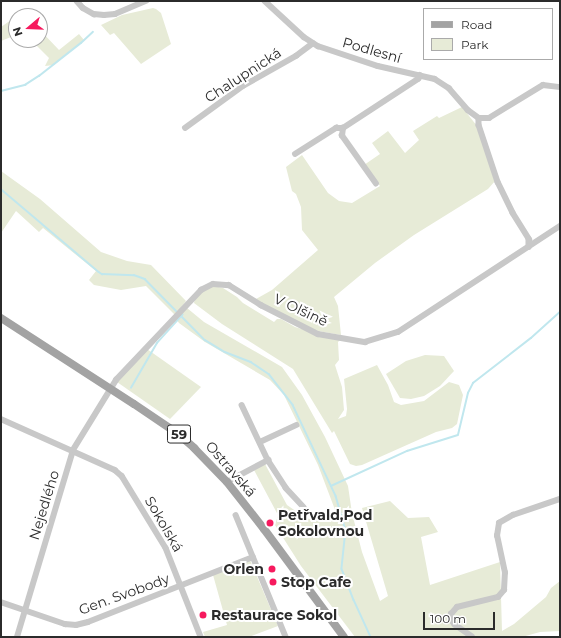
<!DOCTYPE html>
<html>
<head>
<meta charset="utf-8">
<style>
	body { margin:0 }
	#map { position:relative; width:561px; height:638px; overflow:hidden; background:#fff; font-family:Montserrat,sans-serif }
	div>[style] { position:absolute }
	.green>* { inset:0; background:#e7ebd7 }
	.stream>* { height:1.5px; margin:-0.75px; padding:0 0.75px; transform-origin:0.75px; border-radius:0.75px; background:#c0e7ee }
	.minor>* { height:5.5px; margin:-2.75px; padding:0 2.75px; transform-origin:2.75px; border-radius:2.75px; background:#c8c8c8 }
	.primary>* { height:8px; margin:-4px; padding:0 4px; transform-origin:4px; border-radius:4px; background:#a3a3a3 }
	.dots>* { width:11px; height:11px; translate:-50% -50%; box-sizing:border-box; border:2px solid #fff; border-radius:50% }
	span { translate:-50% -50%; white-space:nowrap; text-align:center; line-height:1.15; -webkit-text-stroke:4px #fff; paint-order:stroke }
	.shield-label span { padding:1px 3px; background:#fff; border:1px solid; border-radius:3px; -webkit-text-stroke-width:0 }
	.shield-label { font-size:13px; color:#2b2b2b; font-weight:700 }
	.street-label { font-size:14px; color:#2b2b2b }
	.poi-label { font-size:14px; color:#2b2b2b; font-weight:700 }
	.left { translate:0 -50%; text-align:left }
	.right { translate:-100% -50%; text-align:right }
	.frame { position:absolute; inset:0; border:2px solid #2b2b2b; pointer-events:none }
	.legend { position:absolute; left:423px; top:8px; width:130px; height:52px; box-sizing:border-box; background:#fff; border:1px solid #aaa; margin:0; padding:5px 7px; list-style:none; font-size:12px; color:#2b2b2b }
	.legend li { display:flex; align-items:center; gap:8px; height:20px }
	.legend b { width:20px; border:1px solid #aaa }
	.north { position:absolute; left:8px; top:8px; width:40px; height:40px; box-sizing:border-box; background:#fff; border:1px solid #aaa; border-radius:50%; rotate:251deg; font-size:11px; font-weight:700; line-height:16px; text-align:center; color:#2b2b2b }
	.north::after { content:''; display:block; margin:auto; width:14px; height:18px; background:#f61a5e; clip-path:polygon(50% 0,100% 100%,50% 72%,0 100%) }
	.scale { position:absolute; left:423px; top:612px; width:72px; height:18px; box-sizing:border-box; border:2px solid #2b2b2b; border-top:0; padding-left:5px; font-size:12px; line-height:14px; white-space:nowrap; color:#2b2b2b; -webkit-text-stroke:3px #fff; paint-order:stroke }
</style>
</head>
<body>
<div id="map">
	<div class="green">
		<i style="clip-path:polygon(153px 8px,156px 9px,161px 13px,171px 44px,141px 64px,114px 33px,110px 35px,101px 25px,122px 15px)"></i>
		<i style="clip-path:polygon(11px 20px,16px 21px,16px 35px,1px 41px,1px 27px)"></i>
		<i style="clip-path:polygon(40px 30px,59px 50px,79px 34px,84px 40px,54px 65px,45px 66px,49px 58px,31px 40px,40px 40px)"></i>
		<i style="clip-path:polygon(462px 107px,477px 126px,495px 181px,488px 189px,414px 235px,375px 263px,334px 297px,338px 306px,341px 335px,318px 331px,284px 318px,256px 299px,272px 290px,318px 250px,302px 230px,301px 207px,296px 194px,292px 191px,286px 167px,302px 155px,328px 193px,339px 201px,352px 203px,380px 186px,364px 165px,380px 154px,372px 143px,388px 131px,405px 153px,419px 140px,413px 131px,437px 116px,439px 118px)"></i>
		<i style="clip-path:polygon(1px 171px,40px 199px,101px 252px,127px 261px,151px 265px,186px 301px,175px 315px,146px 286px,121px 290px,94px 285px,89px 280px,96px 271px,43px 228px,39px 232px,16px 211px,1px 233px)"></i>
		<i style="clip-path:polygon(214px 286px,223px 288px,237px 297px,243px 303px,274px 322px,277px 319px,281px 319px,295px 327px,318px 334px,341px 339px,338px 342px,339px 360px,335px 365px,342px 387px,344px 410px,338px 419px,346px 416px,347px 409px,344px 379px,377px 365px,388px 385px,394px 402px,401px 405px,424px 401px,449px 382px,459px 385px,463px 395px,457px 424px,452px 428px,436px 432px,362px 465px,356px 466px,350px 464px,334px 431px,332px 433px,293px 369px,222px 324px,194px 303px,195px 297px,203px 290px)"></i>
		<i style="clip-path:polygon(187px 308px,204px 322px,282px 367px,302px 395px,325px 437px,348px 486px,352px 513px,362px 552px,380px 601px,388px 596px,362px 508px,390px 501px,408px 518px,429px 517px,438px 532px,421px 537px,430px 585px,500px 562px,502px 631px,514px 624px,546px 597px,551px 588px,560px 581px,560px 631px,540px 632px,522px 637px,355px 637px,301px 566px,275px 525px,278px 515px,254px 470px,265px 464px,287px 505px,300px 514px,309px 519px,337px 515px,318px 465px,284px 395px,270px 380px,205px 342px,179px 323px,176px 319px)"></i>
		<i style="clip-path:polygon(147px 349px,201px 387px,170px 419px,117px 382px)"></i>
		<i style="clip-path:polygon(425px 355px,444px 356px,454px 371px,440px 386px,424px 396px,411px 399px,400px 398px,386px 374px,406px 361px)"></i>
		<i style="clip-path:polygon(250px 560px,278px 626px,249px 637px,205px 637px,203px 632px,227px 625px,213px 575px)"></i>
	</div>
	<div class="stream">
		<i style="left:1px;top:91px;width:25px;rotate:-14deg"></i>
		<i style="left:25px;top:85px;width:17px;rotate:-33deg"></i>
		<i style="left:39px;top:76px;width:53px;rotate:-38.2deg"></i>
		<i style="left:81px;top:43px;width:16px;rotate:-43deg"></i>
		<i style="left:1px;top:189px;width:128px;rotate:40.3deg"></i>
		<i style="left:99px;top:272px;width:4px;rotate:34deg"></i>
		<i style="left:102px;top:274px;width:32px;rotate:2deg"></i>
		<i style="left:134px;top:275px;width:12px;rotate:20deg"></i>
		<i style="left:145px;top:279px;width:86px;rotate:45.5deg"></i>
		<i style="left:205px;top:340px;width:23px;rotate:31deg"></i>
		<i style="left:225px;top:352px;width:28px;rotate:21deg"></i>
		<i style="left:251px;top:362px;width:22px;rotate:34deg"></i>
		<i style="left:269px;top:374px;width:39px;rotate:52deg"></i>
		<i style="left:293px;top:405px;width:101px;rotate:64.7deg"></i>
		<i style="left:336px;top:496px;width:35px;rotate:74deg"></i>
		<i style="left:346px;top:530px;width:39px;rotate:96deg"></i>
		<i style="left:342px;top:569px;width:33px;rotate:69deg"></i>
		<i style="left:354px;top:600px;width:41px;rotate:65.3deg"></i>
		<i style="left:131px;top:388px;width:52px;rotate:-60deg"></i>
		<i style="left:157px;top:343px;width:38px;rotate:-48deg"></i>
		<i style="left:331px;top:486px;width:84px;rotate:-24.7deg"></i>
		<i style="left:407px;top:451px;width:53px;rotate:-17.4deg"></i>
		<i style="left:458px;top:435px;width:43px;rotate:-76.6deg"></i>
		<i style="left:468px;top:393px;width:11px;rotate:-63deg"></i>
		<i style="left:473px;top:383px;width:73px;rotate:-37.8deg"></i>
		<i style="left:531px;top:338px;width:39px;rotate:-42deg"></i>
	</div>
	<div class="minor">
		<i style="left:77px;top:1px;width:9px;rotate:49deg"></i>
		<i style="left:83px;top:8px;width:13px;rotate:29deg"></i>
		<i style="left:94px;top:14px;width:10px;rotate:6deg"></i>
		<i style="left:104px;top:15px;width:11px;rotate:-5deg"></i>
		<i style="left:115px;top:14px;width:34px;rotate:-23deg"></i>
		<i style="left:265px;top:1px;width:53px;rotate:42.7deg"></i>
		<i style="left:304px;top:37px;width:17px;rotate:33deg"></i>
		<i style="left:318px;top:46px;width:63px;rotate:18.4deg"></i>
		<i style="left:378px;top:66px;width:58px;rotate:12.8deg"></i>
		<i style="left:435px;top:79px;width:17px;rotate:33deg"></i>
		<i style="left:449px;top:88px;width:29px;rotate:49deg"></i>
		<i style="left:468px;top:110px;width:14px;rotate:36deg"></i>
		<i style="left:479px;top:118px;width:10px"></i>
		<i style="left:489px;top:118px;width:63px;rotate:-31.4deg"></i>
		<i style="left:543px;top:85px;width:17px;rotate:7deg"></i>
		<i style="left:479px;top:118px;width:7px;rotate:90deg"></i>
		<i style="left:479px;top:125px;width:60px;rotate:71.6deg"></i>
		<i style="left:498px;top:182px;width:34px;rotate:64deg"></i>
		<i style="left:513px;top:213px;width:31px;rotate:58deg"></i>
		<i style="left:529px;top:239px;width:8px;rotate:90deg"></i>
		<i style="left:185px;top:128px;width:72px;rotate:-35.9deg"></i>
		<i style="left:243px;top:86px;width:61px;rotate:-29.5deg"></i>
		<i style="left:296px;top:56px;width:21px;rotate:-37deg"></i>
		<i style="left:295px;top:154px;width:49px;rotate:-32.4deg"></i>
		<i style="left:336px;top:128px;width:7px"></i>
		<i style="left:376px;top:184px;width:59px;rotate:-125.3deg"></i>
		<i style="left:342px;top:136px;width:8px;rotate:-83deg"></i>
		<i style="left:343px;top:128px;width:90px;rotate:-33.2deg"></i>
		<i style="left:418px;top:79px;width:4px;rotate:-63deg"></i>
		<i style="left:242px;top:405px;width:61px;rotate:64.7deg"></i>
		<i style="left:268px;top:460px;width:33px;rotate:57deg"></i>
		<i style="left:286px;top:488px;width:26px;rotate:47deg"></i>
		<i style="left:1px;top:419px;width:125px;rotate:24.1deg"></i>
		<i style="left:115px;top:470px;width:9px;rotate:41deg"></i>
		<i style="left:122px;top:476px;width:84px;rotate:58.6deg"></i>
		<i style="left:166px;top:548px;width:96px;rotate:68.5deg"></i>
		<i style="left:260px;top:442px;width:40px;rotate:-25deg"></i>
		<i style="left:227px;top:482px;width:47px;rotate:-28.2deg"></i>
		<i style="left:236px;top:515px;width:132px;rotate:67.7deg"></i>
		<i style="left:1px;top:602px;width:68px;rotate:19deg"></i>
		<i style="left:65px;top:624px;width:11px;rotate:5deg"></i>
		<i style="left:76px;top:625px;width:12px;rotate:-14deg"></i>
		<i style="left:88px;top:622px;width:177px;rotate:-21.5deg"></i>
		<i style="left:17px;top:637px;width:195px;rotate:-73.3deg"></i>
		<i style="left:73px;top:450px;width:82px;rotate:-58.4deg"></i>
		<i style="left:116px;top:380px;width:124px;rotate:-46.6deg"></i>
		<i style="left:201px;top:290px;width:13px;rotate:-27deg"></i>
		<i style="left:213px;top:284px;width:16px;rotate:4deg"></i>
		<i style="left:229px;top:285px;width:38px;rotate:32deg"></i>
		<i style="left:261px;top:305px;width:64px;rotate:27deg"></i>
		<i style="left:318px;top:334px;width:48px;rotate:9.7deg"></i>
		<i style="left:365px;top:342px;width:34px;rotate:-17deg"></i>
		<i style="left:398px;top:332px;width:194px;rotate:-33.2deg"></i>
		<i style="left:472px;top:637px;width:21px;rotate:-145deg"></i>
		<i style="left:455px;top:625px;width:6px;rotate:-129deg"></i>
		<i style="left:451px;top:620px;width:6px;rotate:-90deg"></i>
		<i style="left:451px;top:614px;width:9px;rotate:-49deg"></i>
		<i style="left:457px;top:607px;width:42px;rotate:-13.7deg"></i>
		<i style="left:498px;top:597px;width:9px;rotate:-49deg"></i>
		<i style="left:504px;top:590px;width:17px;rotate:-87deg"></i>
		<i style="left:505px;top:573px;width:38px;rotate:-102deg"></i>
		<i style="left:497px;top:536px;width:13px;rotate:-81deg"></i>
		<i style="left:499px;top:523px;width:16px;rotate:-30deg"></i>
		<i style="left:513px;top:515px;width:50px;rotate:-18.8deg"></i>
	</div>
	<div class="primary">
		<i style="left:1px;top:318px;width:158px;rotate:32.9deg"></i>
		<i style="left:134px;top:404px;width:52px;rotate:34deg"></i>
		<i style="left:177px;top:433px;width:23px;rotate:41deg"></i>
		<i style="left:194px;top:448px;width:47px;rotate:45.9deg"></i>
		<i style="left:227px;top:482px;width:60px;rotate:51.8deg"></i>
		<i style="left:264px;top:529px;width:134px;rotate:53.5deg"></i>
	</div>
	<div class="dots">
		<i style="left:270px;top:523px;background:#f61a5e"></i>
		<i style="left:272px;top:569px;background:#f61a5e"></i>
		<i style="left:273px;top:582px;background:#f61a5e"></i>
		<i style="left:203px;top:615px;background:#f61a5e"></i>
	</div>
	<div class="shield-label">
		<span style="left:179px;top:434px">59</span>
	</div>
	<div class="street-label">
		<span style="left:372px;top:50px;rotate:16deg">Podlesní</span>
		<span style="left:243px;top:75px;rotate:-33deg">Chalupnická</span>
		<span style="left:301px;top:310px;rotate:25deg">V Olšině</span>
		<span style="left:231px;top:469px;rotate:49deg">Ostravská</span>
		<span style="left:44px;top:505px;rotate:-73deg">Nejedlého</span>
		<span style="left:164px;top:524px;rotate:60deg">Sokolská</span>
		<span style="left:124px;top:594px;rotate:-20deg">Gen. Svobody</span>
	</div>
	<div class="poi-label">
		<span class="left" style="left:278px;top:523px">Petřvald,Pod<br>Sokolovnou</span>
		<span class="right" style="left:264px;top:569px">Orlen</span>
		<span class="left" style="left:281px;top:582px">Stop Cafe</span>
		<span class="left" style="left:211px;top:615px">Restaurace Sokol</span>
	</div>
	<div class="frame"></div>
	<ul class="legend">
	<li><b style="height:5px;background:#a3a3a3"></b>Road</li>
	<li><b style="height:11px;background:#e7ebd7"></b>Park</li>
	</ul>
	<div class="north">N</div>
	<div class="scale">100 m</div>
</div>
</body>
</html>
